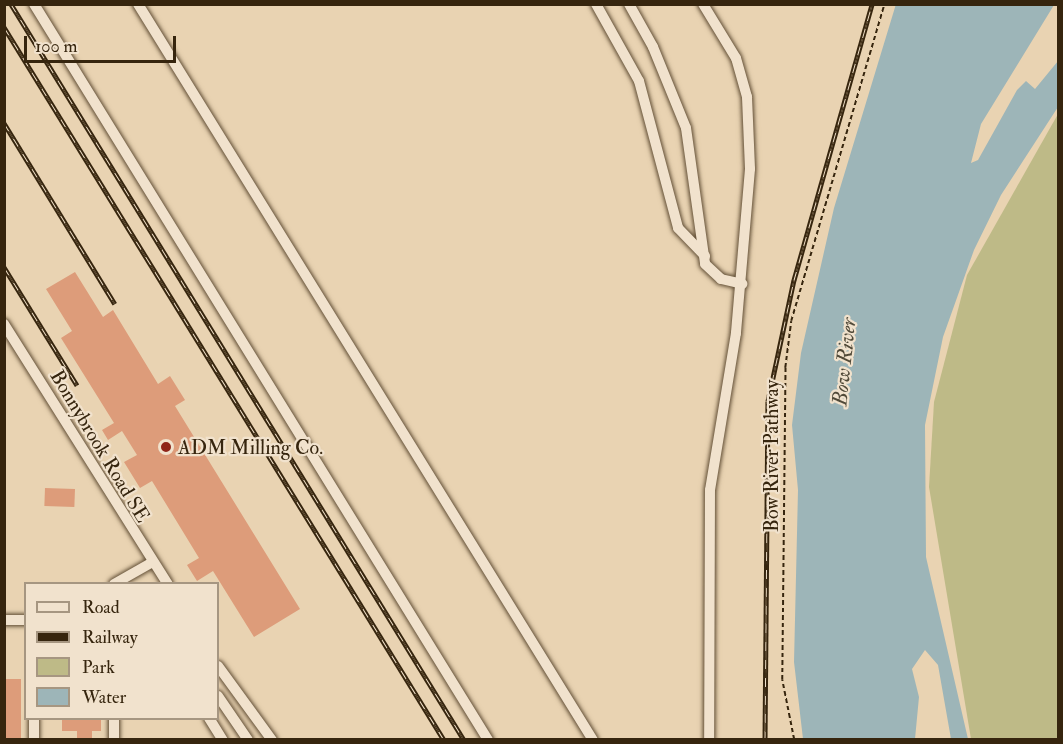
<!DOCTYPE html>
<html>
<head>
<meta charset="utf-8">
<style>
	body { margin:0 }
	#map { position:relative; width:1063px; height:744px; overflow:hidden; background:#e9d3b2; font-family:"IM FELL Double Pica",serif }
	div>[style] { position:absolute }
	.green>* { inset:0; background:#beba87 }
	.water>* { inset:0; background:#9db5b8 }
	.building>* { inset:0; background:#dd9c7a; transform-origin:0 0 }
	.path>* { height:1.5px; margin-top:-0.75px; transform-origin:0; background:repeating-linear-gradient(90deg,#36250e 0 4.5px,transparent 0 7.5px) }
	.roads { filter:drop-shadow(0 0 2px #635037) drop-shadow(0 0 2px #635037) }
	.minor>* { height:10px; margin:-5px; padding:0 5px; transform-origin:5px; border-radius:5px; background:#f1e2cd }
	.rail>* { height:5px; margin-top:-2.5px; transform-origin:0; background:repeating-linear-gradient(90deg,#f1e2cd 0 9px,#36250e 0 18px); box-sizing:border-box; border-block:2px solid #36250e }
	.dots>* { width:16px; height:16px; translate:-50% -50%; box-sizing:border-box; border:3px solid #f1e2cd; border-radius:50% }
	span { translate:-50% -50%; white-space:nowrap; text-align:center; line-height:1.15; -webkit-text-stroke:4.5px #f1e2cd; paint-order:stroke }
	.street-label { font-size:20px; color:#36250e }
	.poi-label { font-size:20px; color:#36250e }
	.left { translate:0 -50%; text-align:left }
	.water-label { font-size:21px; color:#504938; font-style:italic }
	.frame { position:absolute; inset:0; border:6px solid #36250e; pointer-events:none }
	.legend { position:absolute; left:24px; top:582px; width:195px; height:138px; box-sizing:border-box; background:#f1e2cd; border:2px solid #a69681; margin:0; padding:8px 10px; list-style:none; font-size:18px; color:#36250e }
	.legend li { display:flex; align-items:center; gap:12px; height:30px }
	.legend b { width:30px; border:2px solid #a69681 }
	.scale { position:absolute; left:24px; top:36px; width:152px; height:27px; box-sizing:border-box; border:3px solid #36250e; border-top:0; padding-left:8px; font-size:18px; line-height:21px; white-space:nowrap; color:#36250e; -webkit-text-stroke:4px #f1e2cd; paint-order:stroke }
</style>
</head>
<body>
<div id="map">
	<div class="green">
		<i style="clip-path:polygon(1058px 114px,1058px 739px,971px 739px,929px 487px,934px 402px,967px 275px)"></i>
	</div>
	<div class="water">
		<i style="clip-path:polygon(896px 4px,1054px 5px,981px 124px,971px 163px,978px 160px,1017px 90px,1026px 81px,1035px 89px,1058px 61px,1058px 107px,1001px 195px,974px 250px,943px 337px,925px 425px,926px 557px,968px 739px,951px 739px,938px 665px,925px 650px,912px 669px,919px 697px,915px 739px,803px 739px,794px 662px,798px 490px,792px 425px,801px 353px,834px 208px)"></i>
	</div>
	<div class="building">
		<i style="clip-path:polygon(75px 272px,103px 317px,113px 310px,158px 384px,170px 376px,185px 400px,175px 406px,300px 609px,254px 637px,213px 571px,197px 581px,187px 565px,199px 558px,152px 481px,140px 488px,124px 462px,137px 455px,122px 431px,108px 440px,102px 430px,114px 423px,61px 338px,72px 331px,46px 289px)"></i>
		<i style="left:45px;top:488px;width:30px;height:18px;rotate:2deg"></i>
		<i style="left:4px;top:679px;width:17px;height:61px"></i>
		<i style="clip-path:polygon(62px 718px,101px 718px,101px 731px,92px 731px,92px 739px,77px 739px,77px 731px,62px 731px)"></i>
	</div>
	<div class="path">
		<i style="left:794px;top:740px;width:61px;rotate:-101.3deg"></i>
		<i style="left:782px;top:680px;width:312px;rotate:-89.4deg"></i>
		<i style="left:785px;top:368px;width:47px;rotate:-82.7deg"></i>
		<i style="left:791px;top:321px;width:330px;rotate:-73.6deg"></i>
	</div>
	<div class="roads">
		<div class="minor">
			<i style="left:34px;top:4px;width:865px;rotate:58.33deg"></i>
			<i style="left:138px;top:4px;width:865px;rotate:58.28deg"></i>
			<i style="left:596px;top:4px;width:88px;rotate:60.8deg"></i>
			<i style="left:639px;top:81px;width:152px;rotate:75.1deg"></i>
			<i style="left:678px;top:228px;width:39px;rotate:46deg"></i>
			<i style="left:629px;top:4px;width:49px;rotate:60.8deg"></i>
			<i style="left:653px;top:47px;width:87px;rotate:67.8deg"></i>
			<i style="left:686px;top:128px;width:137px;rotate:82deg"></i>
			<i style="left:705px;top:264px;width:22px;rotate:43deg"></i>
			<i style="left:721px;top:279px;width:22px;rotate:13deg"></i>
			<i style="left:703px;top:4px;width:63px;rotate:58.6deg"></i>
			<i style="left:736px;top:58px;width:41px;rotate:74.2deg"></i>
			<i style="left:747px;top:97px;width:72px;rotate:87.6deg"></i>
			<i style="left:750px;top:169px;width:165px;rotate:94.9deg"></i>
			<i style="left:736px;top:333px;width:159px;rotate:99.4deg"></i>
			<i style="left:710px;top:490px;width:250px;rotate:90.2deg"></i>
			<i style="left:4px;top:324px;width:307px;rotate:57.8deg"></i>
			<i style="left:114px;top:584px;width:43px;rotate:-29.6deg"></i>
			<i style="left:4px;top:620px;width:22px"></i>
			<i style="left:218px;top:666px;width:92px;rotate:53.9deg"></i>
			<i style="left:218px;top:696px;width:53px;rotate:55.7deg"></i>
			<i style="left:34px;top:718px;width:22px;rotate:90deg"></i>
			<i style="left:114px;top:718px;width:22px;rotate:90deg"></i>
			<i style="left:209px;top:718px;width:26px;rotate:58deg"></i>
		</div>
	</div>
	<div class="rail">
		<i style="left:11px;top:4px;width:864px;rotate:58.39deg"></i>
		<i style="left:4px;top:27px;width:838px;rotate:58.32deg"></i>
		<i style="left:4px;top:123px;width:212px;rotate:58.5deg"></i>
		<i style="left:4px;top:267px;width:139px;rotate:58.3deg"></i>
		<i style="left:765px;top:740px;width:339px;rotate:-89.5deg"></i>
		<i style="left:768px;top:401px;width:124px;rotate:-77.9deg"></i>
		<i style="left:794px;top:280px;width:287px;rotate:-74.2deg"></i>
	</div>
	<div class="dots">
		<i style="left:166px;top:447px;background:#8f2418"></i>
	</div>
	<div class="street-label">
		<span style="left:100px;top:446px;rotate:59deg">Bonnybrook Road SE</span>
		<span style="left:771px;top:456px;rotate:-90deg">Bow River Pathway</span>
	</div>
	<div class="poi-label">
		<span class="left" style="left:178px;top:447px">ADM Milling Co.</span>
	</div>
	<div class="water-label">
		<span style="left:845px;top:362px;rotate:-84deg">Bow River</span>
	</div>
	<div class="frame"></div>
	<ul class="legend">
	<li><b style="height:8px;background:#f1e2cd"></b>Road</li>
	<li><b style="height:8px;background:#36250e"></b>Railway</li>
	<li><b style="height:16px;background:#beba87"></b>Park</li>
	<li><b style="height:16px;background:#9db5b8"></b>Water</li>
	</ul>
	<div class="scale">100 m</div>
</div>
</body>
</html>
